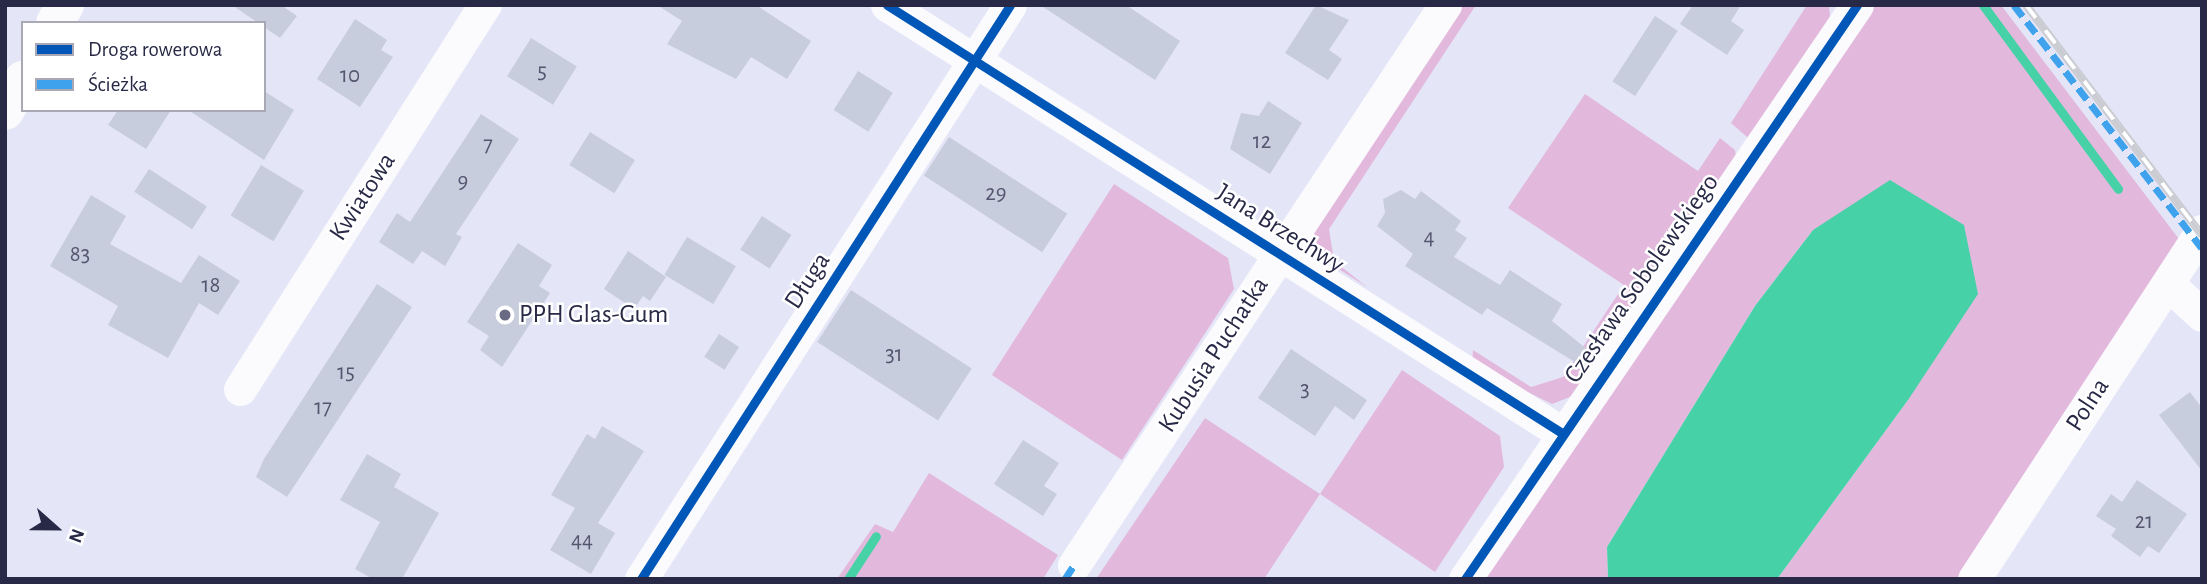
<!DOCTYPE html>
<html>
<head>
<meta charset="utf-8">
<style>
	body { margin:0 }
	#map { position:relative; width:2207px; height:584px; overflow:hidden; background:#e4e5f7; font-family:"Alegreya Sans",sans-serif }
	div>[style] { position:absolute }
	.green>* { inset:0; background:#e2b9dd }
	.water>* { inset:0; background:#46d1a7 }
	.stream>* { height:9px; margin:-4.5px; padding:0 4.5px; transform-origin:4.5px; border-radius:4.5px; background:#46d1a7 }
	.building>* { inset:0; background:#c8cdde; transform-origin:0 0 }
	.street>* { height:33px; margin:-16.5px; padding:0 16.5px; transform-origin:16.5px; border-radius:16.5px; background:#fbfbfe }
	.secondary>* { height:38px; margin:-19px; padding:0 19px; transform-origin:19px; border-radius:19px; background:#fbfbfe }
	.rail>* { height:8px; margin-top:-4px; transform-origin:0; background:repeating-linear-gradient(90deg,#fff 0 16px,#cbccd2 0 32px); box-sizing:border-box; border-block:2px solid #cbccd2 }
	.quiet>* { height:7px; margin-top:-3.5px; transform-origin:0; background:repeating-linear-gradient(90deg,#3ea3ec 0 14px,transparent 0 21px) }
	.cycleway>* { height:9px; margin:-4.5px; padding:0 4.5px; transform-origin:4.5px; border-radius:4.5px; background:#0057b8 }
	.dots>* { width:19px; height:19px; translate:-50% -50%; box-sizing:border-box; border:4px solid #fff; border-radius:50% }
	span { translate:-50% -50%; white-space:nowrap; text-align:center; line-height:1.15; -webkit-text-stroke:5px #fff; paint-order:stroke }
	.number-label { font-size:23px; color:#53566f }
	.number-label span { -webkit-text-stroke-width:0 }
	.street-label { font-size:26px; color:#272946 }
	.poi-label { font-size:26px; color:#272946 }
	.left { translate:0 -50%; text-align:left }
	.frame { position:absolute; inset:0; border:7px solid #272946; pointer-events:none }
	.legend { position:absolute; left:21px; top:21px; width:245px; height:91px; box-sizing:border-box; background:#fff; border:2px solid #a9a9b5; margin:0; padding:9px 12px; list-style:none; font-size:21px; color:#272946 }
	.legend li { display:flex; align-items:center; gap:14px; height:35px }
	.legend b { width:35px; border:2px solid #a9a9b5 }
	.north { position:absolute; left:21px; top:493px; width:70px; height:70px; -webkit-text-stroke:5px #fff; paint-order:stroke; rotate:111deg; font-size:19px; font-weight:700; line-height:28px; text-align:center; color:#272946 }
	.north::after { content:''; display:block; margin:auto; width:24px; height:32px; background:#272946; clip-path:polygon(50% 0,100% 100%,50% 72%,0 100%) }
</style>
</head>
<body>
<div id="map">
	<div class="green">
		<i style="clip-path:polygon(1454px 5px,1476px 5px,1329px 229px,1334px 261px,1367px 287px,1315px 254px,1305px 236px)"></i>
		<i style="clip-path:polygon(1807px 5px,1829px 5px,1830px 17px,1757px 137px,1747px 137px,1731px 123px)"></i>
		<i style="clip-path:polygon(1866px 5px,2001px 5px,2182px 243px,1965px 579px,1777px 579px,1908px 400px,1813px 230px,1755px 306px,1607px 547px,1608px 579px,1485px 579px)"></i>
		<i style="clip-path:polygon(1585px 94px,1698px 171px,1720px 138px,1735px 150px,1737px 165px,1575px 395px,1552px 404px,1472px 365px,1473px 350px,1531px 387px,1563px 377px,1624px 285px,1508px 208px)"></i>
		<i style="clip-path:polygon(1114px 184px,1228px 258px,1234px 289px,1122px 460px,992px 375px)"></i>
		<i style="clip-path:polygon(1402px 370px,1500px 436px,1504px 467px,1435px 572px,1320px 494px,1264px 579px,1096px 579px,1205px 418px,1320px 494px)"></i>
		<i style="clip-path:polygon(929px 473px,1058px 555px,1043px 579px,837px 579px,875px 524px,893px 532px)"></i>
	</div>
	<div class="water">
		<i style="clip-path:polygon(1890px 180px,1964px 225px,1978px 294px,1908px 400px,1777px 579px,1608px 579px,1607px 547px,1755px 306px,1813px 230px)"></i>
	</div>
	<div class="stream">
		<i style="left:1983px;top:5px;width:228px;rotate:53.7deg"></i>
		<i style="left:848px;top:579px;width:51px;rotate:-56.9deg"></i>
	</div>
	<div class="building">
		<i style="clip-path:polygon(232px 5px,281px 5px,297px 16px,280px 38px)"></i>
		<i style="clip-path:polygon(657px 5px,756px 5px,811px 41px,787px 79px,751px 57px,736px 79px,667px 44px,682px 21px)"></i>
		<i style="clip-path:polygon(1040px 5px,1126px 5px,1180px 41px,1155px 80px)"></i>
		<i style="clip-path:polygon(1316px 5px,1349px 20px,1329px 50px,1342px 59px,1328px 80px,1285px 53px)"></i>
		<i style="clip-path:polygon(1693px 5px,1741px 5px,1731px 21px,1744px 30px,1727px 55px,1680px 24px)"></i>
		<i style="left:1655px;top:16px;width:27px;height:78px;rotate:33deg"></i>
		<i style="clip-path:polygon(355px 19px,387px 40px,381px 50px,393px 57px,360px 107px,317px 79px)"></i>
		<i style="left:531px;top:38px;width:54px;height:45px;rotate:32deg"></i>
		<i style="left:858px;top:71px;width:41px;height:46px;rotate:32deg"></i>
		<i style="clip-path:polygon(264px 91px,294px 110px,264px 160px,188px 110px,264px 110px)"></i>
		<i style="clip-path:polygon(1268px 101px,1302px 123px,1270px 174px,1230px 149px,1241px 113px,1259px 116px)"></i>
		<i style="clip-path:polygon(118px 110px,171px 110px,146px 149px,108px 125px)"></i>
		<i style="clip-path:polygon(481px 114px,519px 139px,456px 234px,462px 237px,445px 266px,422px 251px,413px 264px,379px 242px,397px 213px,410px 222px)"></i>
		<i style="left:590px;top:132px;width:53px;height:39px;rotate:32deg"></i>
		<i style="left:949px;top:137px;width:141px;height:46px;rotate:33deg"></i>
		<i style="left:261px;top:165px;width:50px;height:59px;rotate:31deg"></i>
		<i style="left:149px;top:169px;width:69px;height:27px;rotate:33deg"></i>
		<i style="clip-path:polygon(1401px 190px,1415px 199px,1421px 191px,1461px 221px,1455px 230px,1467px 238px,1454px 257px,1500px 285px,1510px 270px,1562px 304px,1552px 321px,1588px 350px,1578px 364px,1487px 308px,1482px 315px,1405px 266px,1413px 254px,1377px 226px,1385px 213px,1383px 199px)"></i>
		<i style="clip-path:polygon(91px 195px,126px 216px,110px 244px,181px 283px,199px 255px,240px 281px,218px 315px,199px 303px,168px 358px,108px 325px,118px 306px,50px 266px)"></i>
		<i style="left:762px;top:216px;width:35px;height:40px;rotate:33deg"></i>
		<i style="left:687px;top:237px;width:57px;height:44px;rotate:31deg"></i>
		<i style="clip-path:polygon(518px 243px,552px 265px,539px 286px,550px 293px,502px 367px,480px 350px,489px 336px,467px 322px)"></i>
		<i style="clip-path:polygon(628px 251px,666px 277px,650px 301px,643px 296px,634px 309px,604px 289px)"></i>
		<i style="clip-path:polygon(377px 284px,412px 307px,287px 497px,256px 477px,264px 459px)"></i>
		<i style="left:851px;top:290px;width:144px;height:62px;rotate:33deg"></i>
		<i style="left:719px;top:334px;width:24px;height:27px;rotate:33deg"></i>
		<i style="clip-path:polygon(1291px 349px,1367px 400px,1354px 420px,1335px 406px,1315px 436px,1258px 398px)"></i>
		<i style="clip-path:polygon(2190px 392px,2202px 408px,2202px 471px,2159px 415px)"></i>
		<i style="clip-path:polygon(602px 426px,644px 451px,598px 523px,615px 533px,591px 574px,550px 550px,575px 508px,551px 495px,587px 434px,595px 439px)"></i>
		<i style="clip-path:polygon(1023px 440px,1059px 463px,1044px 486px,1057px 494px,1043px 516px,994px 484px)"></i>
		<i style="clip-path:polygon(367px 454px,401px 474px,394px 487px,439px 513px,402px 579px,373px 579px,355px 569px,380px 522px,340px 500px)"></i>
		<i style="clip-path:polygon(2137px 480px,2187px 514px,2159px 553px,2148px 546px,2140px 557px,2111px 536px,2116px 529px,2096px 516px,2111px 494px,2122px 502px)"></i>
	</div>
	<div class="street">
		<i style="left:887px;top:5px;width:799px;rotate:32.38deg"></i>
		<i style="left:2168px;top:284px;width:46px;rotate:42.4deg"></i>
		<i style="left:240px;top:389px;width:456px;rotate:-57.5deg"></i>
		<i style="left:1074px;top:565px;width:672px;rotate:-56.48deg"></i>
		<i style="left:641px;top:579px;width:682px;rotate:-57.26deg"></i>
		<i style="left:1465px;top:579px;width:695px;rotate:-55.67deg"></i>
		<i style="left:1974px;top:579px;width:416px;rotate:-56.8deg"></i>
	</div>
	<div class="secondary">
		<i style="left:55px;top:23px;width:21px;rotate:-61deg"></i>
		<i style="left:5px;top:111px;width:36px;rotate:-60deg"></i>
	</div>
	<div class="rail">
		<i style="left:2026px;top:5px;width:290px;rotate:52.6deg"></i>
	</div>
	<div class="quiet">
		<i style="left:2014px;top:5px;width:307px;rotate:52.3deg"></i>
		<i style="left:1065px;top:579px;width:17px;rotate:-57deg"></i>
	</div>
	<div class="cycleway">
		<i style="left:887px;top:5px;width:799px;rotate:32.38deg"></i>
		<i style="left:641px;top:579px;width:682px;rotate:-57.26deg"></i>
		<i style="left:1465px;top:579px;width:695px;rotate:-55.67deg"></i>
	</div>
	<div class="dots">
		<i style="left:505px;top:315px;background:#696b84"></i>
	</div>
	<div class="number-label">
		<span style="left:542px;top:72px">5</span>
		<span style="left:350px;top:76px">10</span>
		<span style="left:1262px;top:142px">12</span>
		<span style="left:488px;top:145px">7</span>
		<span style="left:463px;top:182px">9</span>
		<span style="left:996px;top:194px">29</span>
		<span style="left:1429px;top:238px">4</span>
		<span style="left:80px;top:255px">83</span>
		<span style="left:211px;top:286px">18</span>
		<span style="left:894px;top:355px">31</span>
		<span style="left:346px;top:373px">15</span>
		<span style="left:1305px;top:390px">3</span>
		<span style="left:323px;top:408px">17</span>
		<span style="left:2144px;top:522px">21</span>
		<span style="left:582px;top:541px">44</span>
	</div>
	<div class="street-label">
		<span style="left:363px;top:197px;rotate:-57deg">Kwiatowa</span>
		<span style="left:1280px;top:229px;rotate:32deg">Jana Brzechwy</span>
		<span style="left:1642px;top:279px;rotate:-55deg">Czesława Sobolewskiego</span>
		<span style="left:808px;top:281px;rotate:-57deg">Długa</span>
		<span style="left:1214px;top:355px;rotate:-57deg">Kubusia Puchatka</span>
		<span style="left:2088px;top:405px;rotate:-57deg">Polna</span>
	</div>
	<div class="poi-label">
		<span class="left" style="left:519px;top:315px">PPH Glas-Gum</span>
	</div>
	<div class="frame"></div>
	<ul class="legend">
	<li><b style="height:9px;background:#0057b8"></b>Droga rowerowa</li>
	<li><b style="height:9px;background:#3ea3ec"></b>Ścieżka</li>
	</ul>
	<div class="north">N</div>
</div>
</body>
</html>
